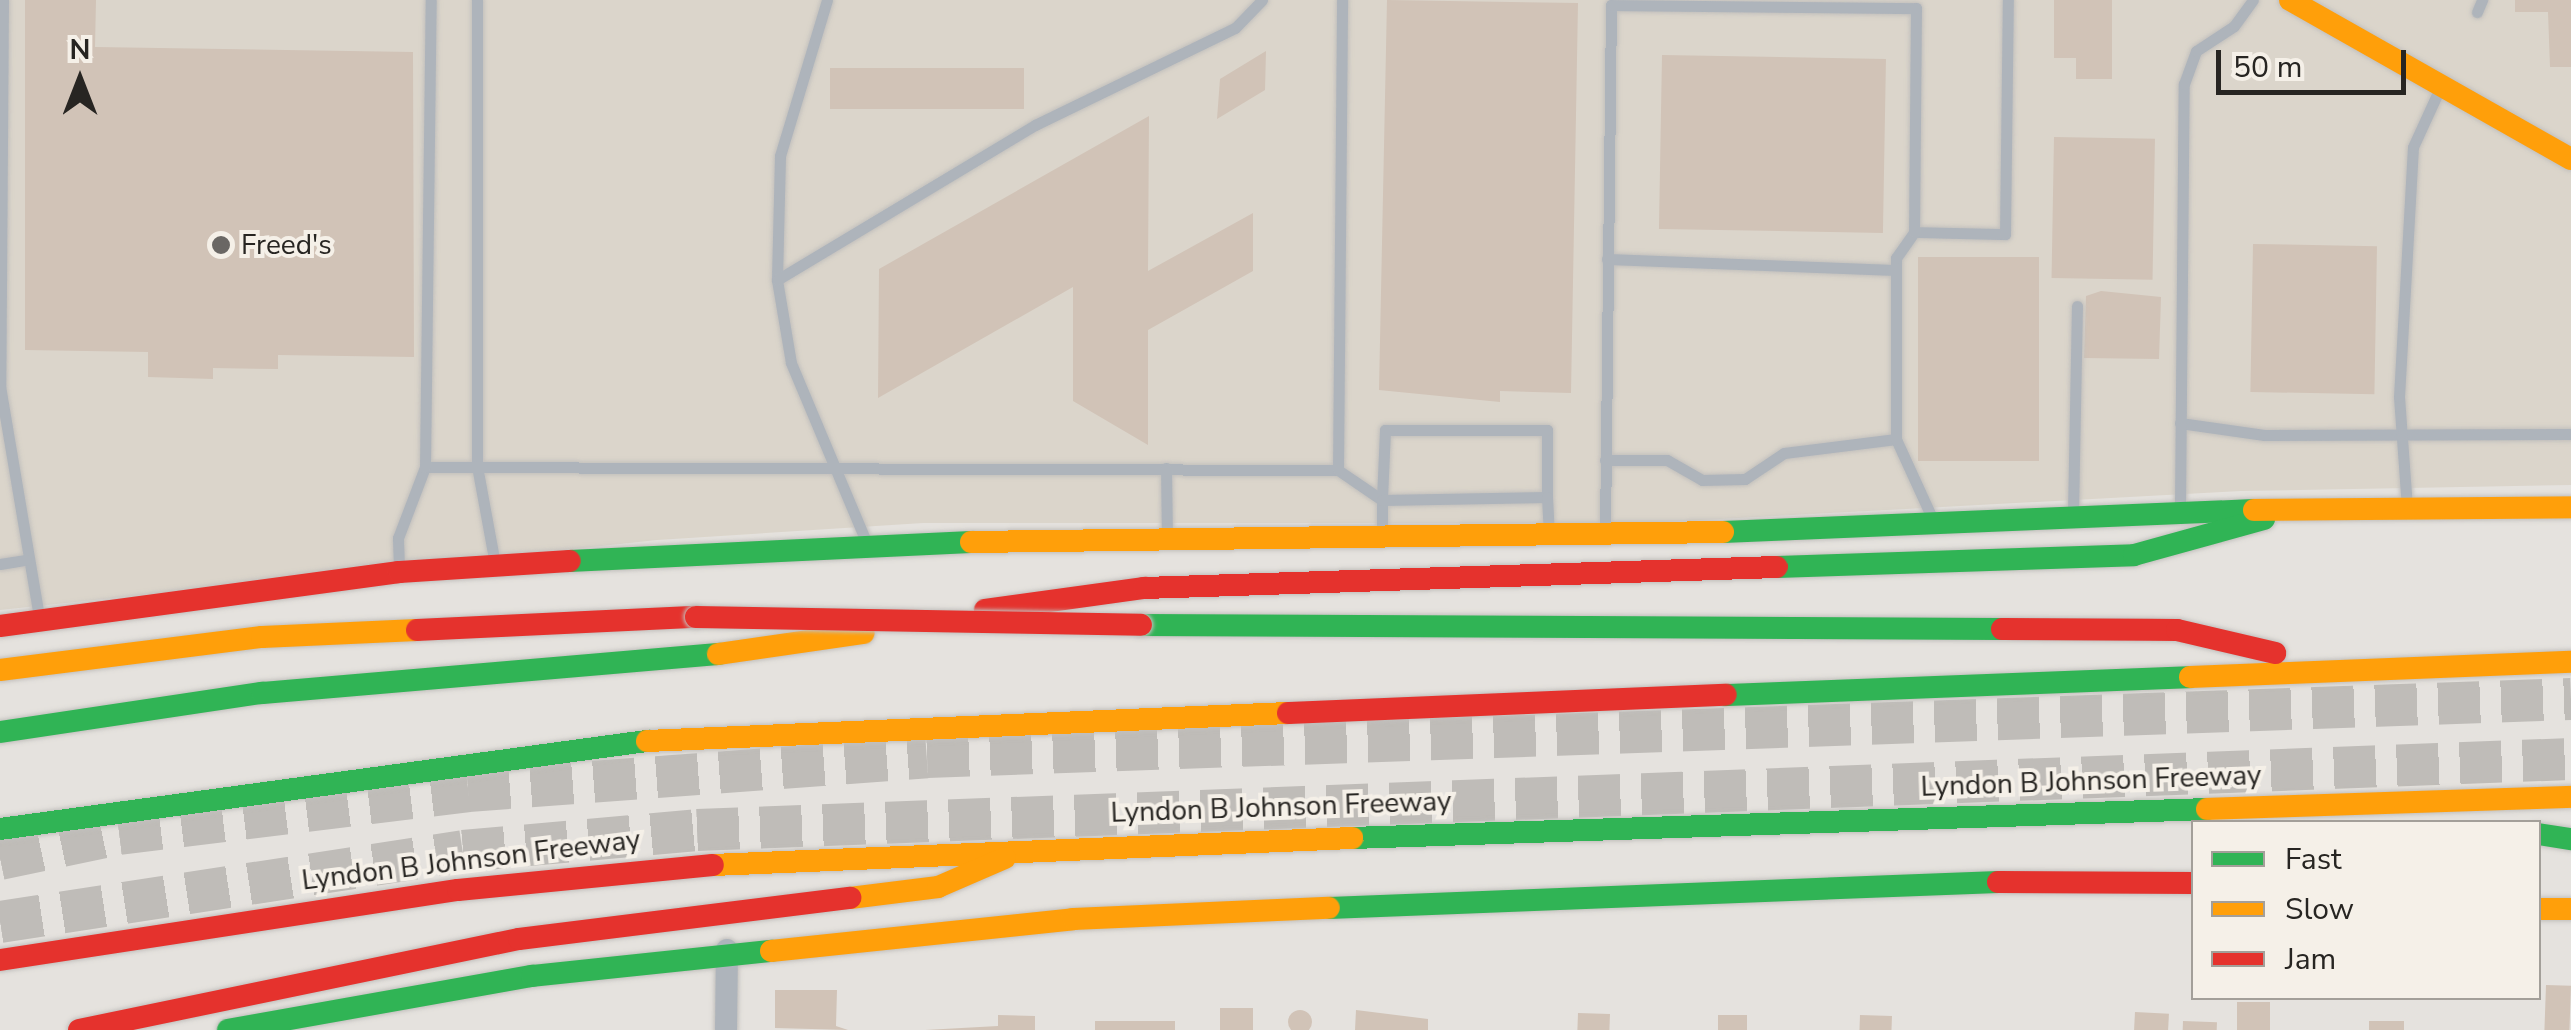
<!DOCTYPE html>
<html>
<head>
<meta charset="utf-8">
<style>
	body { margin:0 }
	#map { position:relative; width:2571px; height:1030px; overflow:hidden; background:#e5e2de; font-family:"Nunito Sans",sans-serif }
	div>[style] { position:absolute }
	.built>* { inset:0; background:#dbd5cb }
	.building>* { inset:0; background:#d1c3b7; transform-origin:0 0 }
	.round { border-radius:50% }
	.highway-tunnel>* { height:42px; margin-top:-21px; transform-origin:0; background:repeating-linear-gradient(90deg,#bfbcb8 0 42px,transparent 0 63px) }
	.roads { filter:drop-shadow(0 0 2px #c2c0bd) drop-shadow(0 0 2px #c2c0bd) }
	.lane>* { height:11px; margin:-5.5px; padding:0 5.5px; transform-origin:5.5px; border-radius:5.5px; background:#aeb4bb }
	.street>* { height:22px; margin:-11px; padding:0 11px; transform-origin:11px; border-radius:11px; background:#aeb4bb }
	.fast>* { height:22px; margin:-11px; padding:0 11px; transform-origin:11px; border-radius:11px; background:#30b455 }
	.slow>* { height:22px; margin:-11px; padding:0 11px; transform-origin:11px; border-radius:11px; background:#ff9f0a }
	.jam>* { height:22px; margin:-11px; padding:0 11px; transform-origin:11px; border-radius:11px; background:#e5322d }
	.bridges { filter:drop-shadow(0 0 2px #c2c0bd) drop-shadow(0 0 2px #c2c0bd) }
	.jam-bridge>* { height:22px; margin:-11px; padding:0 11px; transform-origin:11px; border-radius:11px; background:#e5322d }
	.dots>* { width:28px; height:28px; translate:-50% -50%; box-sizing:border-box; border:5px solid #f5f0e8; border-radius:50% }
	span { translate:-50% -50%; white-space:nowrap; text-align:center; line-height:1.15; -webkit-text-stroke:8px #f5f0e8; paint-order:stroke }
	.poi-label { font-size:28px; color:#272522 }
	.left { translate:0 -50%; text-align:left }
	.street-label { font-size:28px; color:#272522 }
	.legend { position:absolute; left:2191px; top:820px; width:350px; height:180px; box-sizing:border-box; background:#f5f0e8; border:2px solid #a39f99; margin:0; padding:12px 18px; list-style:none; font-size:30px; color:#272522 }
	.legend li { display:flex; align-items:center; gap:20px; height:50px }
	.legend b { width:50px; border:2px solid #a39f99 }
	.north { position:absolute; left:30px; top:30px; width:100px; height:100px; -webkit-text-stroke:8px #f5f0e8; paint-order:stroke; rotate:0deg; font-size:28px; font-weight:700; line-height:40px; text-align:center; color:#272522 }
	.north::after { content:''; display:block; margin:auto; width:35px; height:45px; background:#272522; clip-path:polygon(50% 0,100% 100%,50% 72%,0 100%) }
	.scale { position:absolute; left:2216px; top:50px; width:190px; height:45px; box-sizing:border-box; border:5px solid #272522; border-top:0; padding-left:12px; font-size:30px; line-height:35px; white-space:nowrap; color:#272522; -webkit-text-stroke:8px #f5f0e8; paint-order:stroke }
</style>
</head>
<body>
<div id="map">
	<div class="built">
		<i style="clip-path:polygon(0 0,2571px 0,2571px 485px,2241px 491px,1645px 523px,923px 523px,657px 540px,0 610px)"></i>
	</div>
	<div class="building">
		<i style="clip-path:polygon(25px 0,96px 0,95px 47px,413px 52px,414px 357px,278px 355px,278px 369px,213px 368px,213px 379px,148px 377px,148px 352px,25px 350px)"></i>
		<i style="clip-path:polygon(1387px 0,1578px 3px,1571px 393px,1500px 391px,1500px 402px,1379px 390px)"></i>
		<i style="clip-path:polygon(2054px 0,2112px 0,2112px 79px,2076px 79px,2076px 58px,2054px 58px)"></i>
		<i style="clip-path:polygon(2515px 0,2571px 0,2571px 67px,2550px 67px,2548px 12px,2515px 12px)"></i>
		<i style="clip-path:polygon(1266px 51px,1265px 90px,1217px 119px,1220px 79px)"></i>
		<i style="left:1662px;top:55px;width:224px;height:174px;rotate:1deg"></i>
		<i style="left:830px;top:68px;width:194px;height:41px"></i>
		<i style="clip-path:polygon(1149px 116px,1148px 271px,1253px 213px,1253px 271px,1148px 330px,1148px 445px,1073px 401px,1073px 287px,878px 398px,879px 269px)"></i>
		<i style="left:2054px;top:137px;width:101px;height:141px;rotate:1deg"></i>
		<i style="left:2253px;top:244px;width:124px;height:148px;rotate:1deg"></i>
		<i style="left:1918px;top:257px;width:121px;height:204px"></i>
		<i style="clip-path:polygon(2101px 291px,2161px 297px,2159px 359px,2084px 358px,2086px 296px)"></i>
		<i style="left:2546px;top:985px;width:25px;height:45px;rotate:2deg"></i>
		<i style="clip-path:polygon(775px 990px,837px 990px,836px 1026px,848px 1030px,775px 1028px)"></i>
		<i style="left:2237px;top:1002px;width:33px;height:28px"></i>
		<i style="left:1220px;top:1008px;width:33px;height:22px"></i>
		<i class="round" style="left:1288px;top:1010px;width:24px;height:24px"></i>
		<i style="clip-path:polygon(1356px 1010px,1428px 1019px,1428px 1030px,1355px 1030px)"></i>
		<i style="left:2135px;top:1012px;width:34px;height:18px;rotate:3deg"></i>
		<i style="left:1578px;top:1013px;width:32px;height:17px;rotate:2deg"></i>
		<i style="clip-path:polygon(998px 1015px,1035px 1016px,1035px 1030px,925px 1030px,998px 1026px)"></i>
		<i style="left:1718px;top:1015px;width:29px;height:15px"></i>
		<i style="left:1860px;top:1015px;width:32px;height:15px;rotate:2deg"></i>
		<i style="left:1095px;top:1021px;width:80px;height:9px"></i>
		<i style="left:2183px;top:1021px;width:34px;height:9px;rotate:2deg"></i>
		<i style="left:2369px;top:1021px;width:35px;height:9px"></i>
	</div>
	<div class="highway-tunnel">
		<i style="left:0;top:859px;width:122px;rotate:-11.9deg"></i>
		<i style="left:119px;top:834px;width:352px;rotate:-7deg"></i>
		<i style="left:468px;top:791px;width:460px;rotate:-4.2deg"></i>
		<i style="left:927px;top:757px;width:1645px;rotate:-2.02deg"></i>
		<i style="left:0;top:922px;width:468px;rotate:-8.7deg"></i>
		<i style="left:463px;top:851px;width:235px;rotate:-5.1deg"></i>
		<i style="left:697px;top:830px;width:1875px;rotate:-2.17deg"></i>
	</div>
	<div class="roads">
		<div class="lane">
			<i style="left:3px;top:0;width:386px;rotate:90.4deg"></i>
			<i style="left:0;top:386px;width:234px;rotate:80.4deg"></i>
			<i style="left:477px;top:0;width:466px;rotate:90deg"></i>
			<i style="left:477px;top:466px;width:100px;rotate:79.6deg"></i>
			<i style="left:827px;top:0;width:163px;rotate:106.8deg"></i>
			<i style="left:780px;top:156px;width:124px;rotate:91.4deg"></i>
			<i style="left:777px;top:280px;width:84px;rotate:80.4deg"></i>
			<i style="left:791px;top:363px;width:191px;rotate:67.2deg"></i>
			<i style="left:2477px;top:12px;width:13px;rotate:-67deg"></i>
			<i style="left:1607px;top:259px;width:289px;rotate:2.2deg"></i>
			<i style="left:777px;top:280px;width:301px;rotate:-31deg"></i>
			<i style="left:1035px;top:125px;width:222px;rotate:-25.9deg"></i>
			<i style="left:1235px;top:28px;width:39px;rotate:-46deg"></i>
			<i style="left:2180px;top:423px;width:85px;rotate:8.1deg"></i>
			<i style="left:2264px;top:435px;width:307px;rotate:-0.2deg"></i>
			<i style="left:1605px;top:460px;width:62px"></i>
			<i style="left:1667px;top:460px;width:40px;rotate:29.7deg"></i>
			<i style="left:1702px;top:480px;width:43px;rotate:-1.3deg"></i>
			<i style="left:1745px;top:479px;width:47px;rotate:-33.7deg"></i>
			<i style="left:1784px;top:453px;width:113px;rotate:-7.1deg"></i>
			<i style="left:425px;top:467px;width:913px;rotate:0.19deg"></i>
			<i style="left:1338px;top:470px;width:53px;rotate:34.3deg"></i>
			<i style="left:1382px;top:500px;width:36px;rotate:90deg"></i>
			<i style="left:1166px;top:468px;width:68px;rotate:89.2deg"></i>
			<i style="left:1338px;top:470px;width:470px;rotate:-89.5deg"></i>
			<i style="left:1547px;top:497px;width:67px;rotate:-90deg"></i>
			<i style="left:1547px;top:430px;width:162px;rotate:180deg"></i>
			<i style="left:1385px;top:430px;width:70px;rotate:92.5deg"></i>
			<i style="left:1382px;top:500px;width:165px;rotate:-1deg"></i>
			<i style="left:1547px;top:497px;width:35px;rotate:87deg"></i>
			<i style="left:2180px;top:506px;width:422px;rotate:-89.5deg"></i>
			<i style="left:2184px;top:84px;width:35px;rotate:-70deg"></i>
			<i style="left:2196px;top:51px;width:45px;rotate:-33.3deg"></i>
			<i style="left:2234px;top:26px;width:32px;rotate:-54deg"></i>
			<i style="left:2407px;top:508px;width:111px;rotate:-94.1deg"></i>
			<i style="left:2399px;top:397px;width:250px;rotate:-86.8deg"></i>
			<i style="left:2413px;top:147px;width:65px;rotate:-65.4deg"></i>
			<i style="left:2073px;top:513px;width:207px;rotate:-88.9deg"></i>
			<i style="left:1933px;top:520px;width:89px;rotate:-114.6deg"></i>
			<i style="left:1896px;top:439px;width:181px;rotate:-90deg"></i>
			<i style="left:1896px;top:258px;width:32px;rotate:-55deg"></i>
			<i style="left:1914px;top:232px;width:91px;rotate:1.3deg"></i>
			<i style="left:2005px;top:234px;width:234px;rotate:-89.3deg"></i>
			<i style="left:1605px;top:533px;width:528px;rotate:-89.35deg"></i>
			<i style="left:1611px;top:5px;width:305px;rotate:0.6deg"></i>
			<i style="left:1916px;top:8px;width:224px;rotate:90.5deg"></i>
			<i style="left:0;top:564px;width:26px;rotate:-9deg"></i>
			<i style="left:399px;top:568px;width:30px;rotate:-92deg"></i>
			<i style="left:398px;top:538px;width:76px;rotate:-69.2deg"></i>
			<i style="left:425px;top:467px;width:467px;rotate:-89.3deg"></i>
		</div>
		<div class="street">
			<i style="left:726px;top:1030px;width:80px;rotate:-89.3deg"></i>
		</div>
		<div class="fast">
			<i style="left:1723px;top:532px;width:531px;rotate:-2.37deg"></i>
			<i style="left:570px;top:561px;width:401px;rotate:-2.7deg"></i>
			<i style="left:1777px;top:567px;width:357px;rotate:-1.9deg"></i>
			<i style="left:2134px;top:555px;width:135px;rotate:-15.5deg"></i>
			<i style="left:1141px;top:625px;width:861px;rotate:0.27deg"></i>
			<i style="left:1726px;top:695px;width:464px;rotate:-2.2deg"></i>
			<i style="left:0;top:732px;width:265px;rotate:-8.5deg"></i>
			<i style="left:262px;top:693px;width:458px;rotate:-4.9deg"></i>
			<i style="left:0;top:829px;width:653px;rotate:-7.75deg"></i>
			<i style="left:2538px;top:834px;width:33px;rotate:9deg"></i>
			<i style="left:1352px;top:838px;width:855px;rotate:-1.94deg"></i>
			<i style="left:1329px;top:908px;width:670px;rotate:-2.23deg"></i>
			<i style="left:228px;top:1030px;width:309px;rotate:-10.1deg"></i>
			<i style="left:532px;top:976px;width:240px;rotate:-6deg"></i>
		</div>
		<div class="slow">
			<i style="left:2290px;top:0;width:323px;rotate:29.5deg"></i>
			<i style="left:2254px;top:510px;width:317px;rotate:-0.5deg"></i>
			<i style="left:971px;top:542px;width:752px;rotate:-0.76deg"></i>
			<i style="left:718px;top:654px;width:147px;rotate:-8.2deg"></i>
			<i style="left:0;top:670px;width:264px;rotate:-7.2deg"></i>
			<i style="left:262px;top:637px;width:155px;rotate:-2.6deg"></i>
			<i style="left:2190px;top:677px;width:381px;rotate:-2.3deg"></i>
			<i style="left:647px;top:741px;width:642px;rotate:-2.5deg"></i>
			<i style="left:2207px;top:809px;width:364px;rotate:-1.9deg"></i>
			<i style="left:713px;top:865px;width:640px;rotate:-2.42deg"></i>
			<i style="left:850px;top:898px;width:89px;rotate:-7.1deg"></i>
			<i style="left:938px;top:887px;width:73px;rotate:-23.4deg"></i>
			<i style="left:2538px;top:909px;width:33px"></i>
			<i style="left:771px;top:951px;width:304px;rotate:-6deg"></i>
			<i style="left:1073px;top:919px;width:256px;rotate:-2.5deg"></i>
		</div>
		<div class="jam">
			<i style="left:985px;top:610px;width:161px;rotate:-7.9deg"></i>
			<i style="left:1144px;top:588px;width:633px;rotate:-1.9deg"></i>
			<i style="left:0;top:626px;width:403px;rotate:-7.7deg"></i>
			<i style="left:399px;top:572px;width:171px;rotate:-3.7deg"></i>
			<i style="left:2002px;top:629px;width:175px;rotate:0.3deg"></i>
			<i style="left:2177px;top:630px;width:101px;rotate:13.2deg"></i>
			<i style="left:417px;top:630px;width:279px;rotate:-2.7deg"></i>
			<i style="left:1288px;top:713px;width:438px;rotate:-2.4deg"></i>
			<i style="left:1998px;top:882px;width:196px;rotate:0.3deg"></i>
			<i style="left:0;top:960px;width:463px;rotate:-8.7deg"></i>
			<i style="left:458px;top:890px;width:256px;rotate:-5.6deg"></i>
			<i style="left:79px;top:1030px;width:449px;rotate:-11.7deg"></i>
			<i style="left:519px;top:939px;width:334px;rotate:-7.1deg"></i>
		</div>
	</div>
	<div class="bridges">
		<div class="jam-bridge">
			<i style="left:696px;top:617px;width:445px;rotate:1deg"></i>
		</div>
	</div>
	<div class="dots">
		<i style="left:221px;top:245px;background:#6a6764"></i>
	</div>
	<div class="poi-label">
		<span class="left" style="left:241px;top:245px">Freed's</span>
	</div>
	<div class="street-label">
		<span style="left:2091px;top:781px;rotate:-2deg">Lyndon B Johnson Freeway</span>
		<span style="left:1281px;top:807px;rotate:-2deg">Lyndon B Johnson Freeway</span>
		<span style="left:471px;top:860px;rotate:-7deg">Lyndon B Johnson Freeway</span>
	</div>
	<ul class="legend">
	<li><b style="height:12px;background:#30b455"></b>Fast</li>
	<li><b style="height:12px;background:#ff9f0a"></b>Slow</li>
	<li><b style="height:12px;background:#e5322d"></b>Jam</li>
	</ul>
	<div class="north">N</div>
	<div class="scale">50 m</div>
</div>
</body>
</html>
